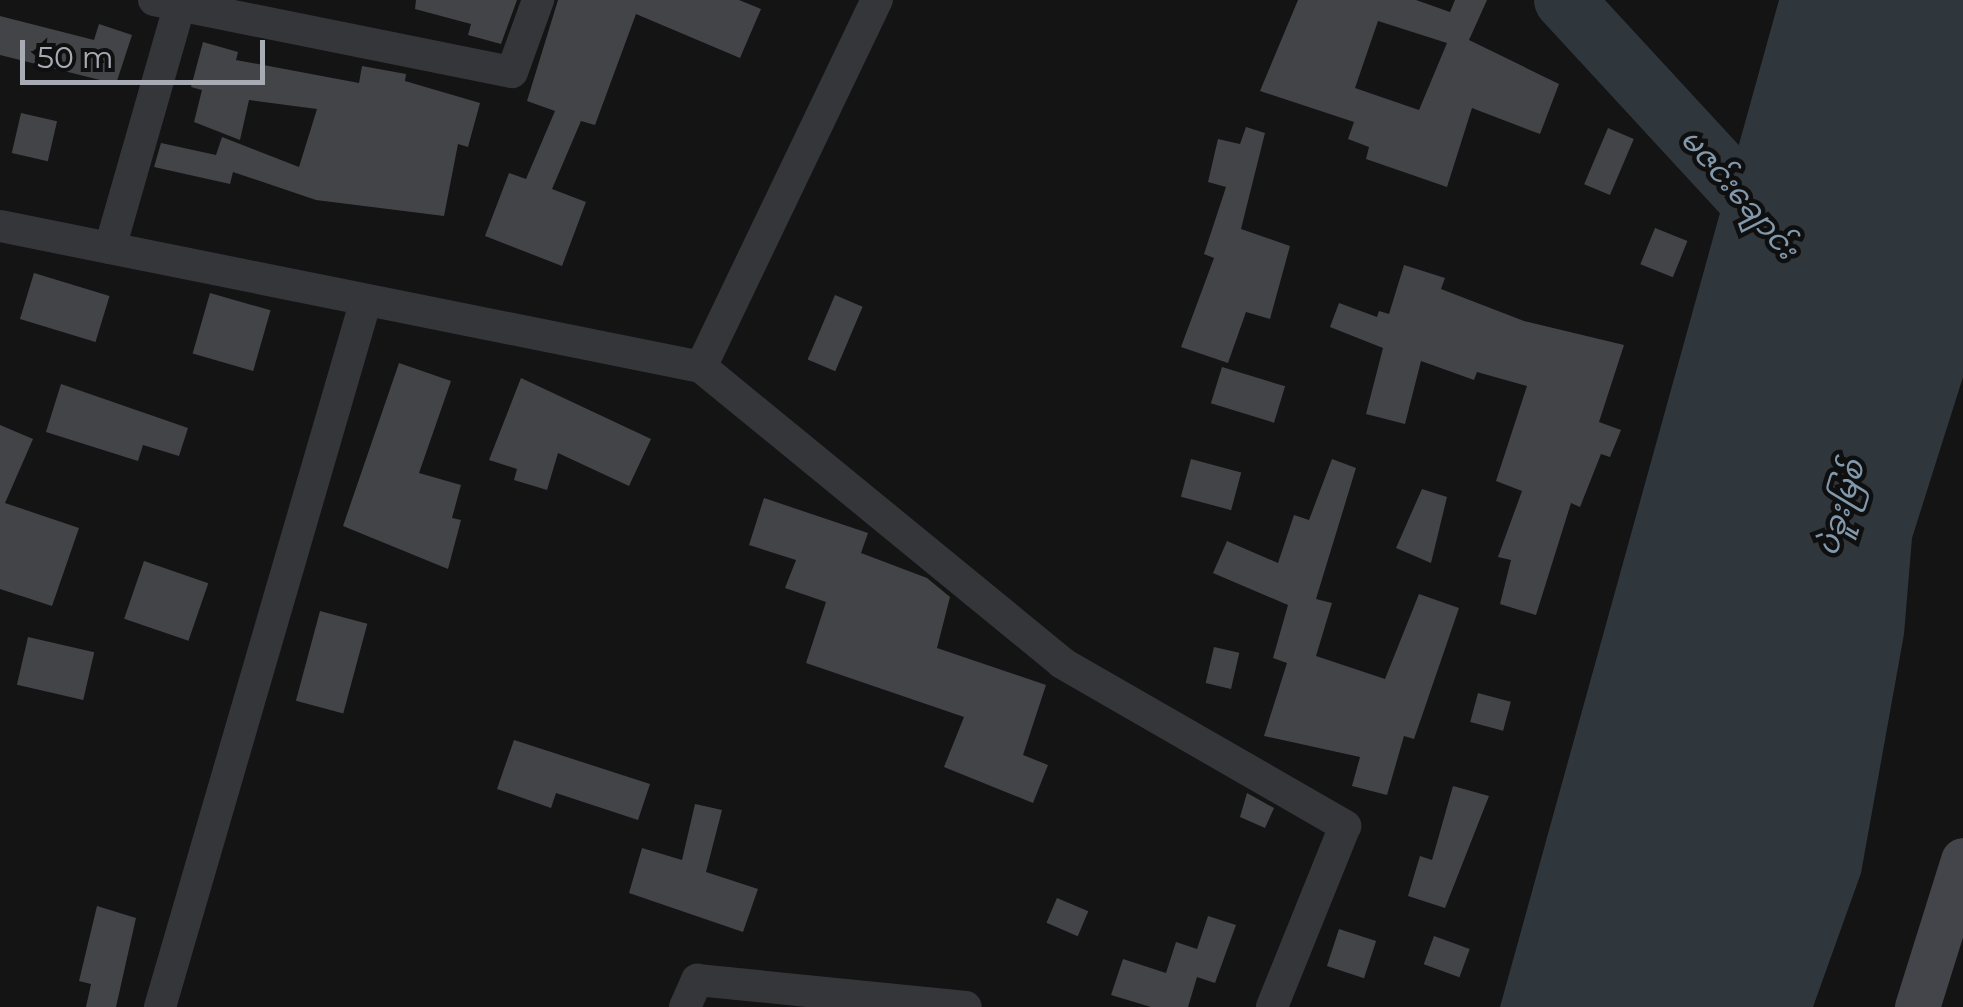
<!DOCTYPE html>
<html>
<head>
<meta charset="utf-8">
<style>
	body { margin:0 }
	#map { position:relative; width:1963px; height:1007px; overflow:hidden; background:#141415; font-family:Montserrat,"Noto Sans Myanmar",sans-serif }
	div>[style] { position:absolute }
	.water>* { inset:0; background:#2f373d }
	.river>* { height:60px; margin:-30px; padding:0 30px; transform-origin:30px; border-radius:30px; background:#2f373d }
	.building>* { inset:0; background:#434448; transform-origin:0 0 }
	.street>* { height:32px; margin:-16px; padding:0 16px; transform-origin:16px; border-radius:16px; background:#35363a }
	.secondary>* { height:45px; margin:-22.5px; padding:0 22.5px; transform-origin:22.5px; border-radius:22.5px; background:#44454a }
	span { translate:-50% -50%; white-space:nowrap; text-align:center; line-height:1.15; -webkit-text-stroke:9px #0f0f10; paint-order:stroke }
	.water-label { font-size:30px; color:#8299ac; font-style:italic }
	.scale { position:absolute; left:20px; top:40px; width:245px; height:45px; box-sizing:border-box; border:5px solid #a7abb4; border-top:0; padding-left:12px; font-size:30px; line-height:35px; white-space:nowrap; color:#a7abb4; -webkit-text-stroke:8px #0f0f10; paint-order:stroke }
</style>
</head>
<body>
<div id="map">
	<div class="water">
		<i style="clip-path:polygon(1779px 0,1963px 0,1963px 377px,1912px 538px,1904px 634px,1861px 873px,1813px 1007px,1500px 1007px)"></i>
	</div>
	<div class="river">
		<i style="left:1564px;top:0;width:324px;rotate:47.3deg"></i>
	</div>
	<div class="building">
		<i style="clip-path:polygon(416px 0,517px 0,501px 44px,468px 35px,471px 24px,415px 9px)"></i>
		<i style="clip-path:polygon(558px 0,739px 0,761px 9px,740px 58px,636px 14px,595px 125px,581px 121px,552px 189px,586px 202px,562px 266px,485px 236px,509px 173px,526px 179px,555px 111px,527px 101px)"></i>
		<i style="clip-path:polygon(evenodd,1298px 0,1416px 0,1450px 12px,1455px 0,1487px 0,1469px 40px,1559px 84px,1540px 134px,1472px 108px,1447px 187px,1366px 159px,1369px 147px,1348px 139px,1354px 122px,1260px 91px,1298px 0,1378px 21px,1447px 43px,1419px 110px,1355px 88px,1378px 21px)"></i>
		<i style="clip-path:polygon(0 16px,94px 40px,99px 24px,132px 35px,116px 84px,0 55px)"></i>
		<i style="clip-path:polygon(203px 42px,238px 52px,236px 60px,359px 83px,362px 66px,406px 74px,405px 81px,480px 103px,468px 147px,458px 144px,444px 216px,316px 200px,233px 172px,230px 184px,154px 167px,161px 143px,216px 155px,222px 137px,299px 167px,317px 109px,249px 100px,240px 140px,194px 122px,202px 90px,191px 87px)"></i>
		<i style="left:21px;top:113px;width:37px;height:41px;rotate:13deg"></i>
		<i style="clip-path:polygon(1246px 127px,1265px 133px,1241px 229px,1290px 246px,1270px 319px,1246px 312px,1228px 363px,1181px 347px,1214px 258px,1204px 254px,1226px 187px,1208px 182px,1218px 139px,1240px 144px)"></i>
		<i style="left:1608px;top:128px;width:28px;height:61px;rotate:23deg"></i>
		<i style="left:1655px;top:228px;width:35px;height:39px;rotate:22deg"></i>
		<i style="clip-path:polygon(1404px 265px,1445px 278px,1441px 289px,1524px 321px,1624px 345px,1599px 422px,1621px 430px,1610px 457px,1601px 454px,1580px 507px,1571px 503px,1536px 615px,1500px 604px,1511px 560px,1498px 557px,1522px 491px,1496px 481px,1527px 386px,1477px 372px,1474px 380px,1421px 361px,1405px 424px,1366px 414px,1383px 348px,1330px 327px,1339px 303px,1377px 317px,1379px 311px,1389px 314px)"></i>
		<i style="left:34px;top:273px;width:79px;height:48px;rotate:17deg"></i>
		<i style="left:210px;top:293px;width:63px;height:63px;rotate:16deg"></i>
		<i style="left:835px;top:295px;width:30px;height:70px;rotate:23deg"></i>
		<i style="clip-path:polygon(399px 363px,451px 381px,419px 473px,461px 485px,452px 518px,461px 520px,448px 569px,343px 526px)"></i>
		<i style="left:1222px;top:367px;width:66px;height:38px;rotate:17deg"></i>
		<i style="clip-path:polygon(521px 378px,651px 439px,629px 486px,558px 453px,547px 490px,514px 480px,517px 469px,489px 460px)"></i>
		<i style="clip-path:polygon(61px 384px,188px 428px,179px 456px,143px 445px,138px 461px,46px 432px)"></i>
		<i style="clip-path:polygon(0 425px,33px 439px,5px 503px,79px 528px,52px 606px,0 589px)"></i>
		<i style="left:1191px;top:459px;width:52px;height:39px;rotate:15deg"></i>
		<i style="clip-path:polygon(1332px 459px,1356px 468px,1316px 599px,1332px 603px,1316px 656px,1385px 679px,1419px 594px,1459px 608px,1414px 739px,1404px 736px,1387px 795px,1352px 786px,1360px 757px,1264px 736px,1287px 663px,1273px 658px,1288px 605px,1213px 573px,1227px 541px,1278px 563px,1294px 515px,1309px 520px)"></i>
		<i style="clip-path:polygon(1422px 489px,1447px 497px,1431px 563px,1396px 548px)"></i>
		<i style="clip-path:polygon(764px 498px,868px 533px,861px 553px,927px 578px,950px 597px,937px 648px,1046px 685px,1023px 755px,1048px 765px,1033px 803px,944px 767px,964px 717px,806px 663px,826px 602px,785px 588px,796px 560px,749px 545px)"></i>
		<i style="left:144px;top:561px;width:68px;height:61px;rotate:19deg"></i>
		<i style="left:320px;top:611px;width:49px;height:93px;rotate:15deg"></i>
		<i style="left:28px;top:637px;width:68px;height:49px;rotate:13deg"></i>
		<i style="left:1214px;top:647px;width:26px;height:37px;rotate:13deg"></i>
		<i style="left:1478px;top:693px;width:34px;height:30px;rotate:15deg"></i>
		<i style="clip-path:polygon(514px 740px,650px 784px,638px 820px,556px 793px,551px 808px,497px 789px)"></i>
		<i style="clip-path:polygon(1453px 786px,1489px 796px,1445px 908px,1408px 896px,1420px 856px,1432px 860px)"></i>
		<i style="clip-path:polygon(1247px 793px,1274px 808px,1265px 828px,1240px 817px)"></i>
		<i style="clip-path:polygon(695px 804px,722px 810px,706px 872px,758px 889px,743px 932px,629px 893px,642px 848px,682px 860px)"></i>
		<i style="left:1057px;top:898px;width:34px;height:27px;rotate:23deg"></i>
		<i style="clip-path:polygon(97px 906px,136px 918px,116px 1007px,86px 1007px,91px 984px,79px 981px)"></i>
		<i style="clip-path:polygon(1208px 916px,1236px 925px,1215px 983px,1197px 977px,1188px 1007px,1151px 1007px,1111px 995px,1123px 959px,1166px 973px,1176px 942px,1197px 949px)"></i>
		<i style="left:1339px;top:929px;width:39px;height:39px;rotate:18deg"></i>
		<i style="left:1434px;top:936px;width:38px;height:30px;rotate:20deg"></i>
	</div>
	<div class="street">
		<i style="left:154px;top:0;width:365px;rotate:11.4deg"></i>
		<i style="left:512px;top:72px;width:77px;rotate:-70.1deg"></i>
		<i style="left:0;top:226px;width:715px;rotate:11.37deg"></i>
		<i style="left:701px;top:367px;width:407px;rotate:-64.4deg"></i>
		<i style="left:110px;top:248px;width:258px;rotate:-74deg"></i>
		<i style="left:701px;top:367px;width:467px;rotate:39.3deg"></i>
		<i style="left:1062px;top:663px;width:327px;rotate:29.9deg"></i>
		<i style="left:1345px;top:826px;width:195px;rotate:112deg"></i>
		<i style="left:160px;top:1007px;width:736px;rotate:-73.76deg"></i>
		<i style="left:685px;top:1007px;width:30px;rotate:-66deg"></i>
		<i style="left:697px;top:980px;width:270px;rotate:5.7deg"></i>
	</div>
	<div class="secondary">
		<i style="left:1917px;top:1007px;width:154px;rotate:-72.6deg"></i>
	</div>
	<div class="water-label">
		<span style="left:1739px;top:194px;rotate:49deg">မဇင်းချောင်း</span>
		<span style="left:1841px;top:508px;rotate:-73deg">ပဲခူးမြစ်</span>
	</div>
	<div class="scale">50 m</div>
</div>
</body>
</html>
